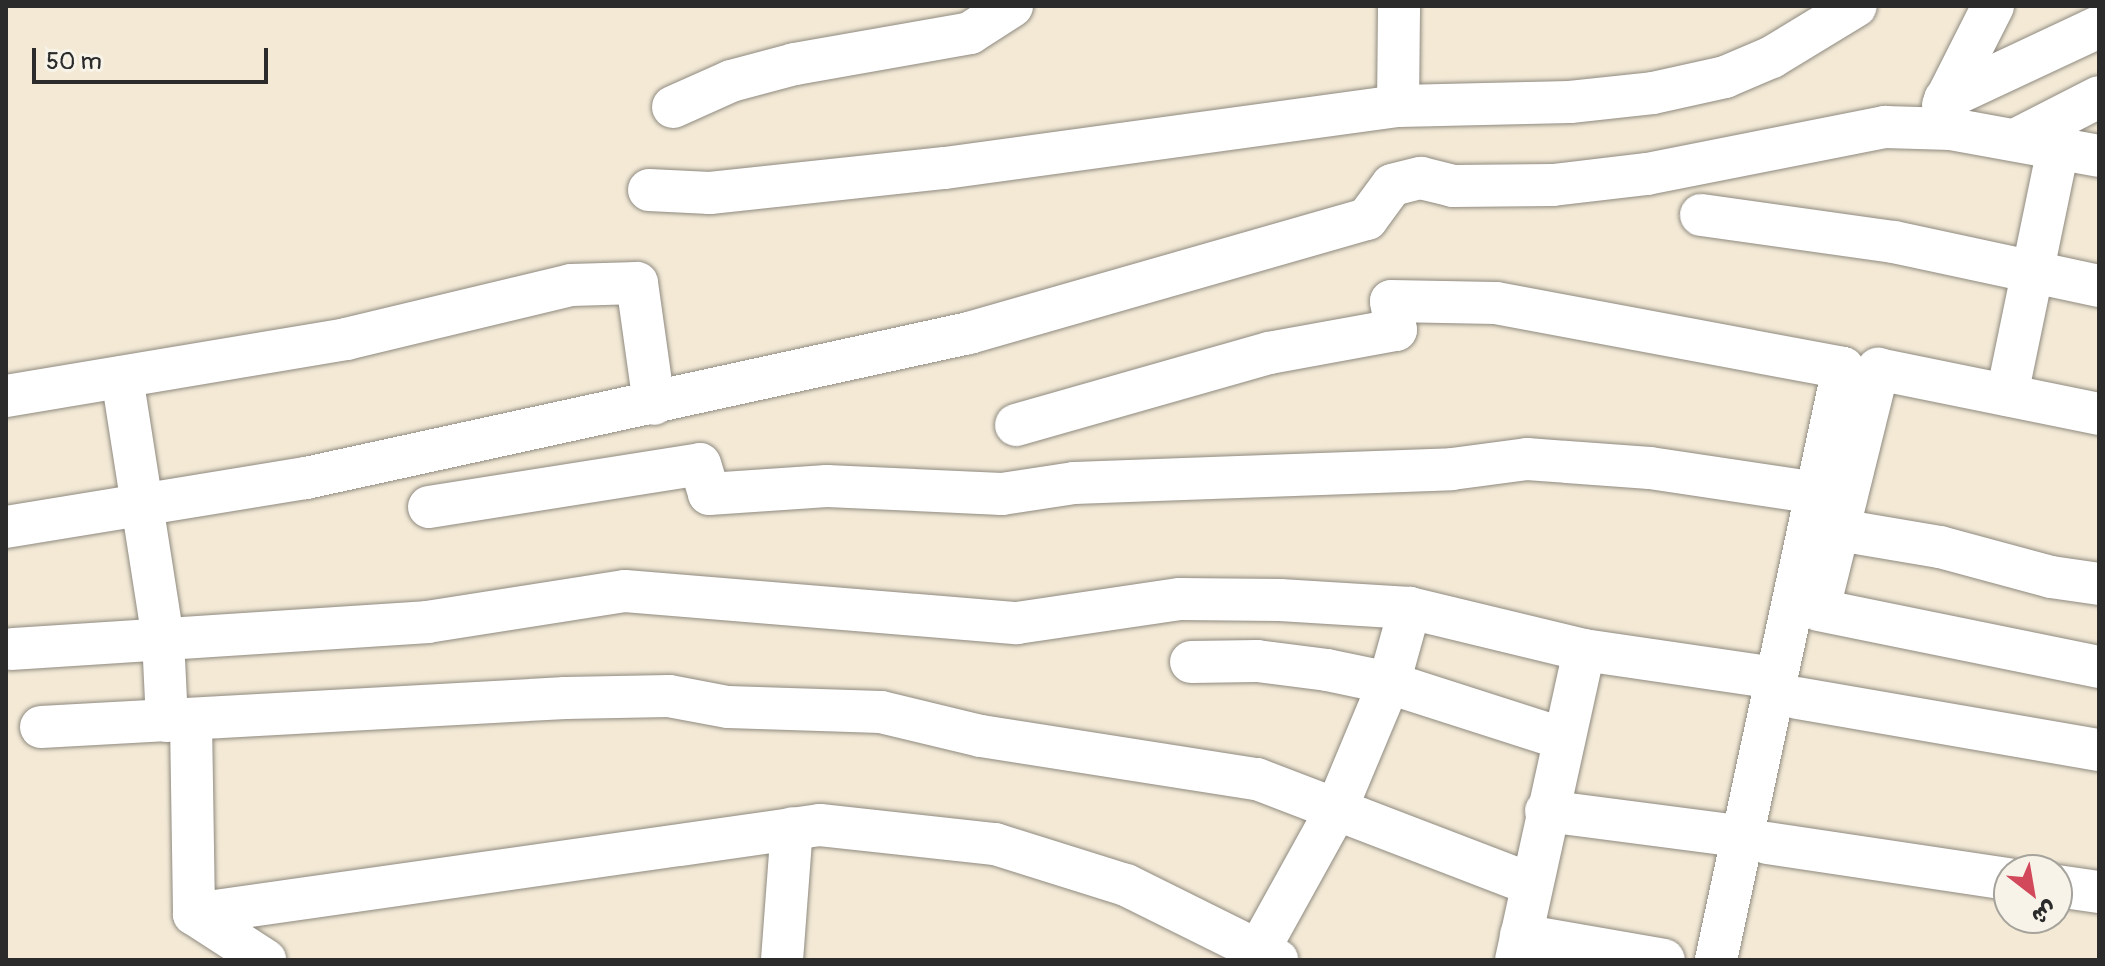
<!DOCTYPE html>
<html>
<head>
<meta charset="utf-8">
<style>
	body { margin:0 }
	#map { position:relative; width:2105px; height:966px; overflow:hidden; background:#f3e9d5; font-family:Pangolin,"Playpen Sans Arabic",sans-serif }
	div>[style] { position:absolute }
	.roads { filter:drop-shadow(0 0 2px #8f8a80) drop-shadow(0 0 2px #8f8a80) }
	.minor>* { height:42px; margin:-21px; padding:0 21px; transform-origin:21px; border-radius:21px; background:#fff }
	span { translate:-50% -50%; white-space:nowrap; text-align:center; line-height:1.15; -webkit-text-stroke:8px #f7f3e8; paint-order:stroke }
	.frame { position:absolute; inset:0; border:8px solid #2b2b2b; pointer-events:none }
	.north { position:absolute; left:1993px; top:854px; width:80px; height:80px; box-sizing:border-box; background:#f7f3e8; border:2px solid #a5a39c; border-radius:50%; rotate:149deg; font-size:22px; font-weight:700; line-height:32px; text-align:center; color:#2b2b2b }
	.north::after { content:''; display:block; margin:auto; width:28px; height:36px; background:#d1495b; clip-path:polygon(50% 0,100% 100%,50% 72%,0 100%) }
	.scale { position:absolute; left:32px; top:48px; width:236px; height:36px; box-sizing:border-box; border:4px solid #2b2b2b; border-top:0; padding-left:10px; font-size:24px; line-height:28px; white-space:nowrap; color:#2b2b2b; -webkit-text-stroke:6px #f7f3e8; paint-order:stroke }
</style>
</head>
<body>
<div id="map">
	<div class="roads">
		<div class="minor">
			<i style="left:1945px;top:99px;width:170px;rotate:-25.1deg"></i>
			<i style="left:1943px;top:105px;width:111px;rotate:-63.2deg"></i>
			<i style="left:1398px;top:106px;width:100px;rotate:-89.4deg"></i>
			<i style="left:673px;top:107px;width:64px;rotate:-24.1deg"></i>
			<i style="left:731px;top:81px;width:66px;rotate:-14.9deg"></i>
			<i style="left:795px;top:64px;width:178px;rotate:-10deg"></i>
			<i style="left:970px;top:33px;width:50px;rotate:-32.7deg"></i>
			<i style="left:2015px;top:140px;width:94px;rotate:-27.1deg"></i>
			<i style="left:649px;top:190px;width:61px;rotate:2.8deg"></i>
			<i style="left:710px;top:193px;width:236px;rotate:-6.1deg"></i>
			<i style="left:945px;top:168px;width:457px;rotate:-7.8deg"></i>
			<i style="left:1398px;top:106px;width:172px;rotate:-1.3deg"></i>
			<i style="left:1570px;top:102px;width:83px;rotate:-6.2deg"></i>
			<i style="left:1653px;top:93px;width:74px;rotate:-12.5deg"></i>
			<i style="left:1725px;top:77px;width:51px;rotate:-23.1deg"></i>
			<i style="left:1772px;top:57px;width:98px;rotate:-31.3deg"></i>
			<i style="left:1701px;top:215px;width:195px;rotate:8deg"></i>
			<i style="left:1894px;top:242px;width:210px;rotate:12.1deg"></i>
			<i style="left:122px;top:377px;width:265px;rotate:81.1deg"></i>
			<i style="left:163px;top:639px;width:82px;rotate:87.2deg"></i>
			<i style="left:2007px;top:395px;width:252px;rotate:-78.3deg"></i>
			<i style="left:6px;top:396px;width:345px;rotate:-9.5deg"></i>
			<i style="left:346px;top:339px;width:231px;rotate:-13.5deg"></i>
			<i style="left:571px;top:285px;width:66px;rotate:-1.7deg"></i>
			<i style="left:637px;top:283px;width:122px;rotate:82deg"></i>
			<i style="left:1016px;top:425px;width:263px;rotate:-15.9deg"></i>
			<i style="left:1269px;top:353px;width:129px;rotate:-10.3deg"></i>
			<i style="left:1396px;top:330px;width:29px;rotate:-100deg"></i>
			<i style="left:1391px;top:301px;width:105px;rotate:1.1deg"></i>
			<i style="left:1496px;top:303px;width:353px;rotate:10.6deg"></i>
			<i style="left:1843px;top:368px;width:605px;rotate:102.11deg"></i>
			<i style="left:429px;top:507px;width:274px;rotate:-9deg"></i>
			<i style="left:700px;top:464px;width:31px;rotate:73deg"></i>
			<i style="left:709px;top:494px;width:118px;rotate:-3.9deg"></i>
			<i style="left:827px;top:486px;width:175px;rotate:2.6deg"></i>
			<i style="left:1002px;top:494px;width:73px;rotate:-8.7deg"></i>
			<i style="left:1074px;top:483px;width:378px;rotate:-2.1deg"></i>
			<i style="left:1452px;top:469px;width:76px;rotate:-7.6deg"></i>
			<i style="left:1527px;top:459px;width:123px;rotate:4.2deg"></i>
			<i style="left:1650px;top:468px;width:169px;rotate:8.5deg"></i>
			<i style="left:6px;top:527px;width:304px;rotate:-9.3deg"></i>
			<i style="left:306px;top:478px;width:679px;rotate:-12.34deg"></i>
			<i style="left:969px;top:333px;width:414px;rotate:-16deg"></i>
			<i style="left:1367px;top:219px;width:42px;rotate:-53.7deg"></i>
			<i style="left:1392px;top:185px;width:30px;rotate:-14deg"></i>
			<i style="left:1421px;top:178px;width:33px;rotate:14deg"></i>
			<i style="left:1453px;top:186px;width:100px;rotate:-0.6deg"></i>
			<i style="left:1553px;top:185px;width:95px;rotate:-6.7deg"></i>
			<i style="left:1647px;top:174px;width:243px;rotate:-11.2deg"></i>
			<i style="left:1885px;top:127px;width:66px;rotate:1.7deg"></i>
			<i style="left:1951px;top:129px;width:150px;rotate:10.3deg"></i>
			<i style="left:1839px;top:530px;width:102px;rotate:9.6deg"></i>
			<i style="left:1940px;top:547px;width:115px;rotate:15.1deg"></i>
			<i style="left:2051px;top:577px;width:49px;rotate:8.3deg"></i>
			<i style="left:1824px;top:588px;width:226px;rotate:-76.1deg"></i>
			<i style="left:1878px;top:369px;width:226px;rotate:11.5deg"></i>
			<i style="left:1819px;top:610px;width:286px;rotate:11.5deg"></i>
			<i style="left:12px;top:649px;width:416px;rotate:-3.7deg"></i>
			<i style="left:427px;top:622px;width:200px;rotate:-8.9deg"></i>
			<i style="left:625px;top:591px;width:393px;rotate:4.7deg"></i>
			<i style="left:1017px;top:623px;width:165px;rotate:-8.4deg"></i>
			<i style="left:1180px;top:599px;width:100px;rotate:0.6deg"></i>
			<i style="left:1280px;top:600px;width:130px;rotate:3.5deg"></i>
			<i style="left:1410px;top:608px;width:179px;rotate:13.6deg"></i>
			<i style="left:1584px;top:650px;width:195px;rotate:8.3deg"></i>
			<i style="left:1191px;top:662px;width:66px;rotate:-0.9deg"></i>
			<i style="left:1257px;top:661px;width:71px;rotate:7.3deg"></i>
			<i style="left:1327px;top:670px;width:63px;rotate:11.8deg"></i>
			<i style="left:1389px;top:683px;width:183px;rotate:17.8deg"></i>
			<i style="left:1797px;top:698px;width:306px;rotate:9.8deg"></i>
			<i style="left:191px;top:721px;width:193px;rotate:89.1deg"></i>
			<i style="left:194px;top:914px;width:632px;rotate:-8.09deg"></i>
			<i style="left:820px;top:825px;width:176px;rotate:6.2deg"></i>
			<i style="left:995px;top:844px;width:137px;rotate:17.4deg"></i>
			<i style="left:1126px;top:885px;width:169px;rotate:26.4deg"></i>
			<i style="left:41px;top:727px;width:525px;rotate:-3.17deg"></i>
			<i style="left:565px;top:698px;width:104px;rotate:-1.1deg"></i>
			<i style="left:669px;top:696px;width:60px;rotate:10.6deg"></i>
			<i style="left:728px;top:707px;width:153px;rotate:1.9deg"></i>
			<i style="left:881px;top:712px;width:103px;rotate:13.5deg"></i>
			<i style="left:981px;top:736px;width:279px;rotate:8.9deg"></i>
			<i style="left:1257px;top:779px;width:292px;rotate:21deg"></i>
			<i style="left:1546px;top:811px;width:202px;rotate:7.4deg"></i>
			<i style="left:1767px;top:843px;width:245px;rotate:8.5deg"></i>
			<i style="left:2057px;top:886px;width:42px;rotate:8.1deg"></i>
			<i style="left:194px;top:914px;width:85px;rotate:32.9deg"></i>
			<i style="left:1521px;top:935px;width:145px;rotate:9.9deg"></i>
			<i style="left:782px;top:960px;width:132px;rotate:-85.7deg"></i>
			<i style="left:1253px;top:960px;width:169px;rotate:-61deg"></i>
			<i style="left:1335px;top:812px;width:140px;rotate:-67.3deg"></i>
			<i style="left:1389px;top:683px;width:78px;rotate:-74.4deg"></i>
			<i style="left:1516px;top:960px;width:317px;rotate:-77.6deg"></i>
		</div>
	</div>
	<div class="frame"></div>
	<div class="north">ش</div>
	<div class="scale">50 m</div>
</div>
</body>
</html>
